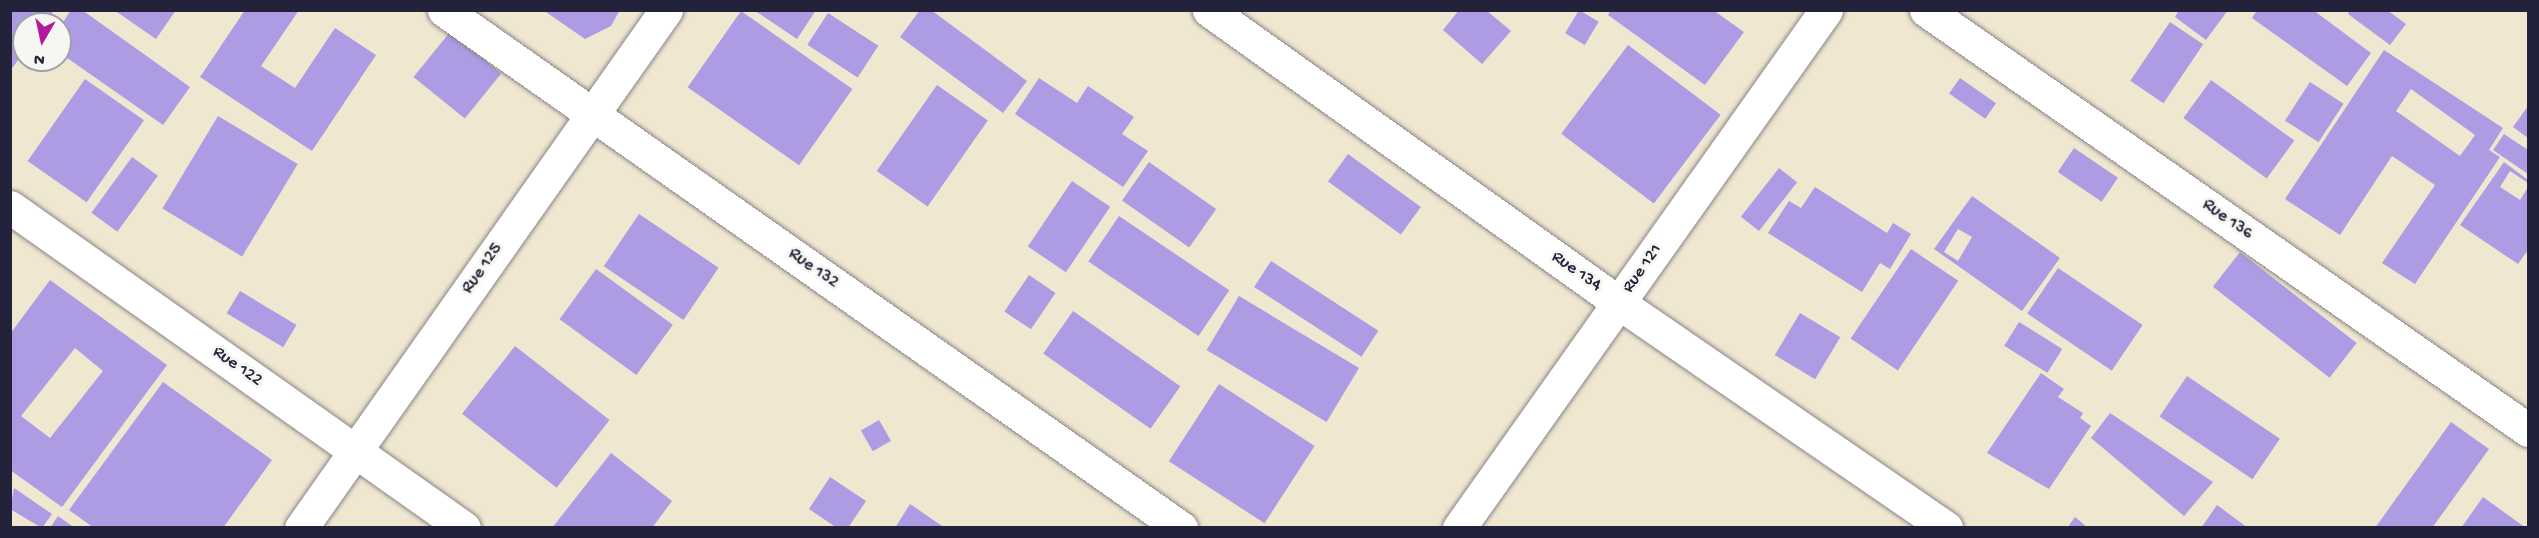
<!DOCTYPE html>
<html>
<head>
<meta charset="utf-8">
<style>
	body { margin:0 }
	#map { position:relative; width:2539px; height:538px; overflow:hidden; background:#f0e7d1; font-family:"Gochi Hand",sans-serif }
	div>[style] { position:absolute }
	.building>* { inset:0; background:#ad9be3; transform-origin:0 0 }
	.roads { filter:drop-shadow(0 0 2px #898486) drop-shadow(0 0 2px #898486) }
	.minor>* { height:33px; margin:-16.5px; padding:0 16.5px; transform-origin:16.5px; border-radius:16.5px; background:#fff }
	span { translate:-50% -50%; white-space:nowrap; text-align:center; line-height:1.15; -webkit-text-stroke:6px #f6f6f2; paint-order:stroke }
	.street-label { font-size:18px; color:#22223b }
	.frame { position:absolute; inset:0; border:12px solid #22223b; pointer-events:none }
	.north { position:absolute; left:12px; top:12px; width:60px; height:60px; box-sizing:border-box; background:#f6f6f2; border:2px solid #a1a1a9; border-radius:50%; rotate:189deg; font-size:16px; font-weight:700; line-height:24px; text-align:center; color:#22223b }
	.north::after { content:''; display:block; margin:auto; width:21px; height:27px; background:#b5179e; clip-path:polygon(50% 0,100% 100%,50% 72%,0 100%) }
</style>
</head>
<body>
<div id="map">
	<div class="building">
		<i style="clip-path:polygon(10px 10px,54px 10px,44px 24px,24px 24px,24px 52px,10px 71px)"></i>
		<i style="clip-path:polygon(71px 10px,82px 10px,190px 87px,163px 125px,60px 53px,60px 27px)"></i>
		<i style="clip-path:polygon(114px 10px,176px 10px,156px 39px)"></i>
		<i style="clip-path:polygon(245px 10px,299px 10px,261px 66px,295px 88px,335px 28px,376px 55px,312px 151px,200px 77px)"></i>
		<i style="clip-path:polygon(543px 10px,620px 10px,611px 26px,585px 39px)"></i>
		<i style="clip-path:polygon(754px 10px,816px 10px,797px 39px)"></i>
		<i style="clip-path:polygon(920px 10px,931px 10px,1027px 81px,1003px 113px,900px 37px)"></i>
		<i style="clip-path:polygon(1459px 10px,1486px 10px,1511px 31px,1482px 64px,1443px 30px)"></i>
		<i style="left:1579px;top:10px;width:23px;height:27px;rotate:31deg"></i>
		<i style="clip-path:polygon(1611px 10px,1713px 10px,1744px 32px,1705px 85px,1608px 15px)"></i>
		<i style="clip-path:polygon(2179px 10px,2228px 10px,2206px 40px,2175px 17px)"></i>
		<i style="clip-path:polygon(2257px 10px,2313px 10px,2371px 53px,2347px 86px,2252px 18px)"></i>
		<i style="clip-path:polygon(2350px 10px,2387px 10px,2406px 24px,2390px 45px,2348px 14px)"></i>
		<i style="left:741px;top:11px;width:136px;height:93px;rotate:35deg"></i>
		<i style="left:828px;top:13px;width:60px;height:38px;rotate:33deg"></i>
		<i style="left:2170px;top:22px;width:40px;height:71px;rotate:34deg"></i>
		<i style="left:450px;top:32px;width:66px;height:58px;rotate:39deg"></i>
		<i style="left:1628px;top:45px;width:116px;height:111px;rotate:37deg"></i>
		<i style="clip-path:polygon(evenodd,2384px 50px,2503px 128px,2489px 150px,2500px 157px,2415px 284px,2382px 263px,2435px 185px,2392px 156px,2340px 235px,2285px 199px,2384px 50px,2411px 89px,2475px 135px,2460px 156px,2396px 111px,2411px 89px)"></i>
		<i style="clip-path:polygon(1039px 78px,1077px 103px,1088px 86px,1134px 117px,1122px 134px,1148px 151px,1123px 187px,1015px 114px)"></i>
		<i style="left:1960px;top:78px;width:44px;height:19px;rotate:35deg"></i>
		<i style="left:85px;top:79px;width:72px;height:100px;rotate:35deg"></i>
		<i style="left:2211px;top:80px;width:103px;height:47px;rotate:36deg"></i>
		<i style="left:2310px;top:82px;width:40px;height:46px;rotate:33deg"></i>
		<i style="left:937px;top:85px;width:62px;height:105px;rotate:35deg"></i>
		<i style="clip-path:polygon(2528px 106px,2528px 138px,2513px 127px)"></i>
		<i style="left:218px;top:116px;width:93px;height:108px;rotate:31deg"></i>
		<i style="clip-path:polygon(2504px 134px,2528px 150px,2528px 174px,2493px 150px)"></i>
		<i style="left:2074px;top:148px;width:53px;height:29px;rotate:34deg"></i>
		<i style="left:1348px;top:154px;width:90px;height:34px;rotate:36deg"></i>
		<i style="left:132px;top:157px;width:32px;height:69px;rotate:36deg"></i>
		<i style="left:1149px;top:162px;width:82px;height:47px;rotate:35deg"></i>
		<i style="clip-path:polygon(2504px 162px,2528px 180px,2528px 183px,2510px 171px,2500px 187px,2520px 200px,2528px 187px,2528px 250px,2518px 264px,2460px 225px)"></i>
		<i style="left:1779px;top:168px;width:23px;height:62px;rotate:38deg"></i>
		<i style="left:1072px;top:181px;width:46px;height:79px;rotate:34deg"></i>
		<i style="clip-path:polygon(1815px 187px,1887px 233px,1893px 223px,1911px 234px,1890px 269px,1880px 263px,1862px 292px,1768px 233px,1789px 201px,1801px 208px)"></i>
		<i style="clip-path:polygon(evenodd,1972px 196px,2060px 258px,2022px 311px,1934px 249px,1972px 196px,1958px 229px,1972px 237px,1958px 261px,1944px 252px,1958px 229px)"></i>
		<i style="left:639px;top:214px;width:96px;height:63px;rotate:34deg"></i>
		<i style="left:1119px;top:216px;width:133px;height:55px;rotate:34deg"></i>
		<i style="left:1911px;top:249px;width:57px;height:108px;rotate:34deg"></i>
		<i style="left:2240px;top:252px;width:148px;height:44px;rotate:38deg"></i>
		<i style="left:1271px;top:261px;width:128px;height:31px;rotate:33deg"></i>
		<i style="left:2058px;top:268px;width:102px;height:55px;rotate:34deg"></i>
		<i style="left:596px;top:269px;width:95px;height:62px;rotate:36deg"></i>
		<i style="left:1029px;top:275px;width:32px;height:44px;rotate:34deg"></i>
		<i style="clip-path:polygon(evenodd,50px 280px,167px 365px,62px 507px,10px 470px,10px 334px,50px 280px,75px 348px,103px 371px,50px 438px,21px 416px,75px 348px)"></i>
		<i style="left:240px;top:291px;width:66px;height:26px;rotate:31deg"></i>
		<i style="left:1239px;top:296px;width:140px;height:63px;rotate:31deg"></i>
		<i style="left:1073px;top:311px;width:131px;height:52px;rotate:35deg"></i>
		<i style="left:1800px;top:313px;width:47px;height:49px;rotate:31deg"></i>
		<i style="left:2019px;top:322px;width:51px;height:28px;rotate:32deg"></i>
		<i style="left:515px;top:346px;width:120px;height:86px;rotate:38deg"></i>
		<i style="clip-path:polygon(2041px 373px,2064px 389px,2058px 397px,2083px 413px,2080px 418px,2091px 426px,2049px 489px,1987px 453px)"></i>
		<i style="left:2187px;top:376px;width:112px;height:49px;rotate:34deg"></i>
		<i style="clip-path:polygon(163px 382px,272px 460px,223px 528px,94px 528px,69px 510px)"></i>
		<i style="left:1219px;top:384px;width:114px;height:92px;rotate:33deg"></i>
		<i style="clip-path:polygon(2110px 413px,2213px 482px,2184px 516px,2091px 438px)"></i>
		<i style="left:879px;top:420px;width:24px;height:21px;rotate:60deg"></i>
		<i style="clip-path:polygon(2451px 422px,2489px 449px,2432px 528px,2375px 528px)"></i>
		<i style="clip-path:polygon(611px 453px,672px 501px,652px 528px,552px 528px)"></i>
		<i style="clip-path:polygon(830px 477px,866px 501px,848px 528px,837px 528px,809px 509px)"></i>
		<i style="clip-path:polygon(14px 488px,52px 514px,42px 528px,10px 509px)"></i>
		<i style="clip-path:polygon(2483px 497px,2526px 528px,2461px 528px)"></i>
		<i style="clip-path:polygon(910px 504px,945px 528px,895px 528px)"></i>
		<i style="clip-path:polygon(2217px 505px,2248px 528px,2201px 528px)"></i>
		<i style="clip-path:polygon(58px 516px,75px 528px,50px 528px)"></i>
		<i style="clip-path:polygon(2075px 517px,2088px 528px,2067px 528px)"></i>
	</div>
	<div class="roads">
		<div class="minor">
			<i style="left:444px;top:10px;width:901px;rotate:35.1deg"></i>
			<i style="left:1209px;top:10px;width:504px;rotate:35.55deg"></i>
			<i style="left:1619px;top:303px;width:397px;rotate:34.5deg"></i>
			<i style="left:1926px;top:10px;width:734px;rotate:34.9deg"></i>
			<i style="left:10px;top:207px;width:556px;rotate:35.26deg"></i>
			<i style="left:301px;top:528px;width:634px;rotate:-54.83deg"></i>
			<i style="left:1459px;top:528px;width:635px;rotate:-54.68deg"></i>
		</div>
	</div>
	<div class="street-label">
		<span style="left:2227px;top:220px;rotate:35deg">Rue 136</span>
		<span style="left:483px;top:269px;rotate:-55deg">Rue 125</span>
		<span style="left:813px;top:269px;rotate:35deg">Rue 132</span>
		<span style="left:1643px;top:269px;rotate:-55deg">Rue 121</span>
		<span style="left:1576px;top:272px;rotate:35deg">Rue 134</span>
		<span style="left:237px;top:367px;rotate:35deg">Rue 122</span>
	</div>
	<div class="frame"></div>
	<div class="north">N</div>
</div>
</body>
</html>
